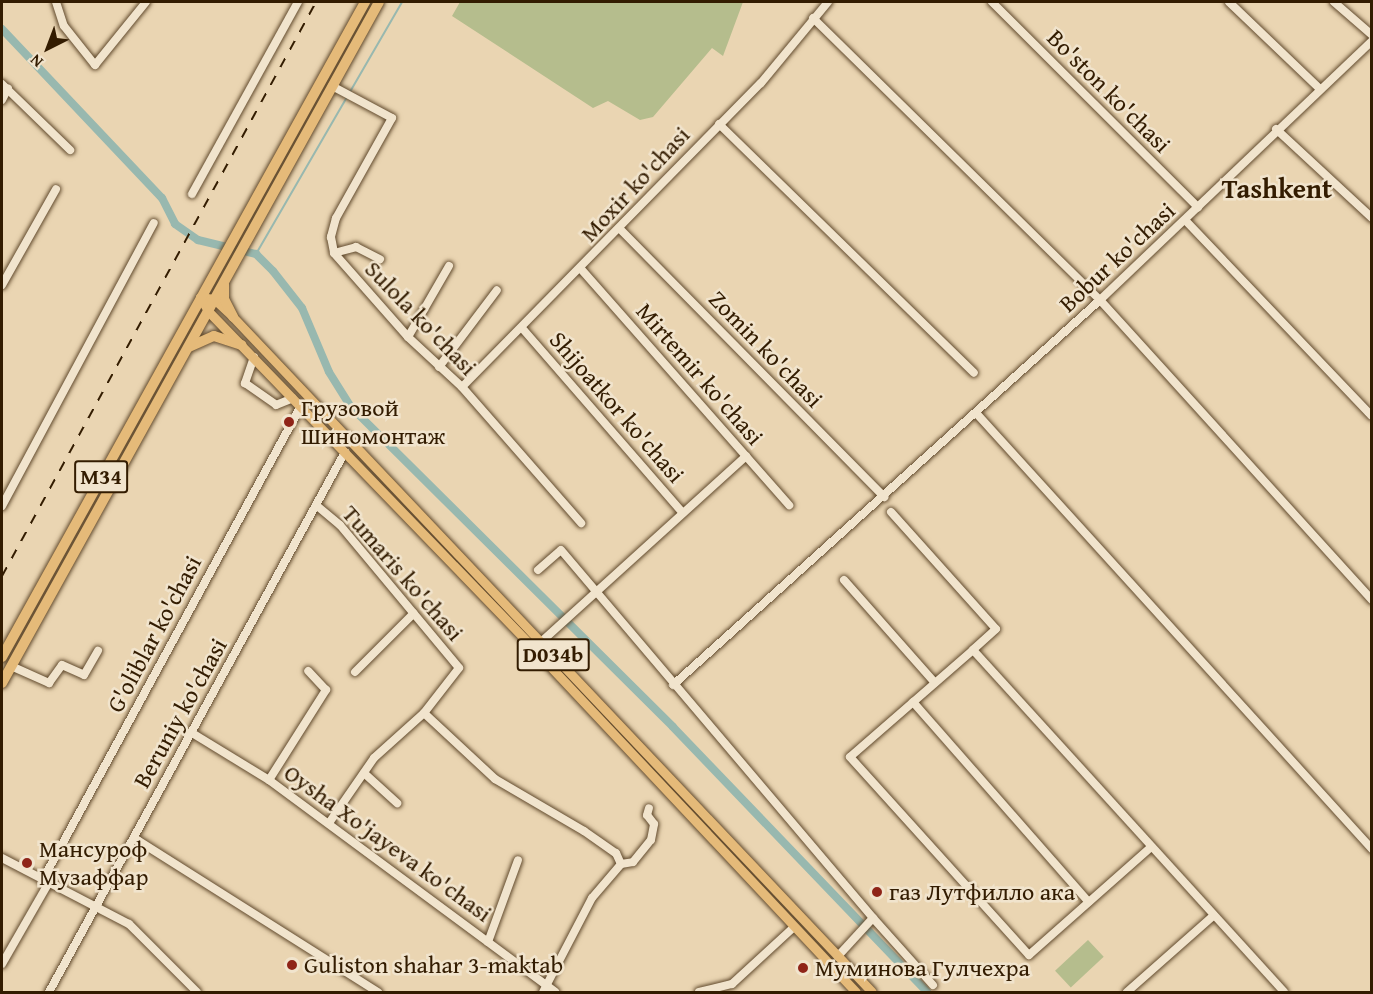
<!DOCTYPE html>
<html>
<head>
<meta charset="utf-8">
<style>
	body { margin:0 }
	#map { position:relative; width:1373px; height:994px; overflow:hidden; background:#ead5b2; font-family:"Gentium Book Plus",serif }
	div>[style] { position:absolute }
	.green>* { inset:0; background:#b5bd8d; transform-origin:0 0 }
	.stream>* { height:2px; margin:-1px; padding:0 1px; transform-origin:1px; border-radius:1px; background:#98b8af }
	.canal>* { height:8px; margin:-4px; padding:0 4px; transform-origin:4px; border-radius:4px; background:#98b8af }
	.roads { filter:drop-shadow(0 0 2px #614a2d) drop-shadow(0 0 2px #614a2d) }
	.minor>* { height:8px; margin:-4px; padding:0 4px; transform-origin:4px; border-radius:4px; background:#f1e4cd }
	.major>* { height:9px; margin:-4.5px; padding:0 4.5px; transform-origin:4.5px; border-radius:4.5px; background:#e5ba79 }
	.highway>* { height:10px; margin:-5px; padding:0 5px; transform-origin:5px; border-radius:5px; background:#e5ba79 }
	.rail>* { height:2px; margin-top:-1px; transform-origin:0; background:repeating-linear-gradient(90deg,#331c01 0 10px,transparent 0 20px) }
	.dots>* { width:16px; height:16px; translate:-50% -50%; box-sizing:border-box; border:3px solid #f1e4cd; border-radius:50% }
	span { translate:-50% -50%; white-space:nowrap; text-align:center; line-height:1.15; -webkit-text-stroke:5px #f1e4cd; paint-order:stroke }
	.shield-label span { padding:2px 4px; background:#f1e4cd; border:2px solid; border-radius:4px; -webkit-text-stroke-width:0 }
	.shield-label { font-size:22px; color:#331c01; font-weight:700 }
	.street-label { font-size:24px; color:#331c01 }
	.poi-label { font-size:24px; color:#331c01 }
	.left { translate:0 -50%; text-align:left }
	.quarter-label { font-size:27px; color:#331c01; font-weight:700 }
	.frame { position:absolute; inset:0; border:3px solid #331c01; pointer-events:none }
	.north { position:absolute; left:18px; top:18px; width:60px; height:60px; -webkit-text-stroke:4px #f1e4cd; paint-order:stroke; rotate:222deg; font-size:16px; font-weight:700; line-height:24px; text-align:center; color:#331c01 }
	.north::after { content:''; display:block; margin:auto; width:21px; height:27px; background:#331c01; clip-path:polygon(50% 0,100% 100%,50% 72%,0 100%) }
</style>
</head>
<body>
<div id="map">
	<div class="green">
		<i style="clip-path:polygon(460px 2px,743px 2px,723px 56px,712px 48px,653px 117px,640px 120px,608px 101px,593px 108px,452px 16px)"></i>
		<i style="left:1088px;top:940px;width:23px;height:45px;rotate:47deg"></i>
	</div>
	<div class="stream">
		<i style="left:256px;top:254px;width:291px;rotate:-59.9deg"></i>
	</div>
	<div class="canal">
		<i style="left:2px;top:29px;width:233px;rotate:46.6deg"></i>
		<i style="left:162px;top:198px;width:29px;rotate:63deg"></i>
		<i style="left:175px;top:224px;width:28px;rotate:35deg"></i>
		<i style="left:198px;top:240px;width:60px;rotate:13.6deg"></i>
		<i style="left:256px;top:254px;width:24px;rotate:45deg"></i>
		<i style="left:273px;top:271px;width:47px;rotate:51.9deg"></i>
		<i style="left:302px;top:308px;width:69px;rotate:67.1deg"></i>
		<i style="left:329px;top:372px;width:40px;rotate:58deg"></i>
		<i style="left:350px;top:406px;width:455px;rotate:44.8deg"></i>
		<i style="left:673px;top:727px;width:367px;rotate:46.2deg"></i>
	</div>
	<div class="roads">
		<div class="minor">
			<i style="left:56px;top:2px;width:25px;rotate:72deg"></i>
			<i style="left:64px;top:26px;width:50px;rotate:51.5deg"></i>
			<i style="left:95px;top:65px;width:81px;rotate:-51deg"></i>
			<i style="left:992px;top:2px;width:291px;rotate:44.9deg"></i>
			<i style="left:1229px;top:2px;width:126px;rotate:43.7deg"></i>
			<i style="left:1334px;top:2px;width:50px;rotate:41deg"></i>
			<i style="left:813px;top:18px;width:402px;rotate:44.5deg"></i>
			<i style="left:1100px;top:300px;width:405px;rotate:47.8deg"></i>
			<i style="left:2px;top:84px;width:95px;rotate:44.1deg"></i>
			<i style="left:332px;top:86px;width:68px;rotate:28.1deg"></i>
			<i style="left:392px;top:118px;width:115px;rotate:119.2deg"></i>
			<i style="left:336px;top:218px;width:20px;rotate:105deg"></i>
			<i style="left:331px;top:237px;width:16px;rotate:79deg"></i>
			<i style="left:334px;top:253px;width:112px;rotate:48.6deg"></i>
			<i style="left:408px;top:337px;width:74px;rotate:42.8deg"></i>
			<i style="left:462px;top:387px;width:181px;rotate:48.8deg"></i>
			<i style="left:2px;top:100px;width:13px;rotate:-63deg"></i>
			<i style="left:719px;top:124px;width:356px;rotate:44.3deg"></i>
			<i style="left:1276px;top:129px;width:131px;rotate:42.8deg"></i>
			<i style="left:192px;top:194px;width:219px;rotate:-61.1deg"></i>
			<i style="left:1186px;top:221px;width:269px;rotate:46.4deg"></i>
			<i style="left:619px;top:228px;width:378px;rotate:45.4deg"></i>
			<i style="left:334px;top:253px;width:23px;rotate:-15deg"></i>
			<i style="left:356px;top:247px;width:27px;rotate:27deg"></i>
			<i style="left:581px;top:269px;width:315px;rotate:48.6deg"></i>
			<i style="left:2px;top:285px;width:110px;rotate:-60.6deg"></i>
			<i style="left:522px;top:328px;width:244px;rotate:49deg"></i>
			<i style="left:408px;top:337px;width:82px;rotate:-60deg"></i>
			<i style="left:254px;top:357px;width:28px;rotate:109deg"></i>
			<i style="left:245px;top:383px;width:38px;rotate:35deg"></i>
			<i style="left:276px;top:405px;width:18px;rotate:-22deg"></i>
			<i style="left:439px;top:367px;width:96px;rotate:-53deg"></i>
			<i style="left:462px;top:387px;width:426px;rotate:-45.5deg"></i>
			<i style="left:761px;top:83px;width:105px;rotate:-50.4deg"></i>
			<i style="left:977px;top:414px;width:588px;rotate:47.76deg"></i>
			<i style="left:316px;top:505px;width:31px;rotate:40deg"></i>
			<i style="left:340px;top:525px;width:186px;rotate:50.2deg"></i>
			<i style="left:459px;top:668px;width:57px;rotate:127.9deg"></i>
			<i style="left:424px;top:713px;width:67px;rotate:138deg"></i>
			<i style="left:374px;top:758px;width:79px;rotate:124.7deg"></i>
			<i style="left:2px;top:506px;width:321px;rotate:-61.8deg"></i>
			<i style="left:891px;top:512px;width:157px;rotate:48.1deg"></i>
			<i style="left:996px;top:629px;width:31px;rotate:138deg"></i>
			<i style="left:973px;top:650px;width:462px;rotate:47.7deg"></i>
			<i style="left:538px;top:570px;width:30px;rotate:-41deg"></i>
			<i style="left:561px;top:550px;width:482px;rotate:49.7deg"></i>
			<i style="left:873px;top:918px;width:52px;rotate:132.6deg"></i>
			<i style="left:844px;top:580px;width:137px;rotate:48.5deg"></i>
			<i style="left:541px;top:642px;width:277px;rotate:-42.2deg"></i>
			<i style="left:973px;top:650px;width:163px;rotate:139deg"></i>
			<i style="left:850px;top:757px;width:267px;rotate:47.9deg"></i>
			<i style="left:1029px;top:955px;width:163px;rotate:-41.5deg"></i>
			<i style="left:11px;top:666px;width:42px;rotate:24.1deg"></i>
			<i style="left:49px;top:683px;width:22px;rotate:-54deg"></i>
			<i style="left:62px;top:665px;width:24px;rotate:24deg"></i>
			<i style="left:84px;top:675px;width:28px;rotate:-60deg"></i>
			<i style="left:355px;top:672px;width:83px;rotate:-45deg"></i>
			<i style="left:673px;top:685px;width:575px;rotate:-42.04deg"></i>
			<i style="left:1100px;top:300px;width:376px;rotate:-43.6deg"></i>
			<i style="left:913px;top:702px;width:266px;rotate:48.7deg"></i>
			<i style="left:424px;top:713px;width:97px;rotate:42.9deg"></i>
			<i style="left:495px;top:779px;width:103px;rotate:30.3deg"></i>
			<i style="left:584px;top:831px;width:39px;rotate:35deg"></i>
			<i style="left:616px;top:853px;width:12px;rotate:66deg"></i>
			<i style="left:192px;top:733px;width:90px;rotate:31.4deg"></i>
			<i style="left:269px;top:780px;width:356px;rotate:36.5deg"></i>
			<i style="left:364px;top:773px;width:45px;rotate:42.3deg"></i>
			<i style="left:269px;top:780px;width:107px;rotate:-57.7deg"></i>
			<i style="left:326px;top:690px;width:26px;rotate:-133deg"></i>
			<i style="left:134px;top:838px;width:289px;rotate:32.3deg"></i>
			<i style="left:2px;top:858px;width:143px;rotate:27.5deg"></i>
			<i style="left:129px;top:924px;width:96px;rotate:45deg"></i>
			<i style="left:621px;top:864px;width:12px;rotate:-9deg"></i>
			<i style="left:633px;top:862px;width:28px;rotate:-51deg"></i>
			<i style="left:651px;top:840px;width:16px;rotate:-79deg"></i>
			<i style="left:654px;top:824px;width:11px;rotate:-128deg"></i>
			<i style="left:647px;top:815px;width:7px;rotate:-74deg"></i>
			<i style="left:42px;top:881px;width:541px;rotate:-61.4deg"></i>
			<i style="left:873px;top:918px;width:90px;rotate:48.2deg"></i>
			<i style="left:488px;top:942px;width:87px;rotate:-69.9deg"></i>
			<i style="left:2px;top:964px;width:92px;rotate:-60.1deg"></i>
			<i style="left:49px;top:992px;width:616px;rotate:-61.27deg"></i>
			<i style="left:543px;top:992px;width:106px;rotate:-62.5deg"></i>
			<i style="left:592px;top:898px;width:45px;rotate:-49.5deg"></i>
			<i style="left:699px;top:992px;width:34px;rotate:-14deg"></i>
			<i style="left:732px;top:984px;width:84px;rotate:-42.6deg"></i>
			<i style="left:1127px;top:992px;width:116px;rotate:-41.5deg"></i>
		</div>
		<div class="major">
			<i style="left:200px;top:297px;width:14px;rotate:8deg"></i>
			<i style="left:214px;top:299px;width:26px;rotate:43deg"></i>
			<i style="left:233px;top:317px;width:929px;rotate:46.57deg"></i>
			<i style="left:200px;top:297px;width:16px;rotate:60deg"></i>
			<i style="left:208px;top:311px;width:467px;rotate:46deg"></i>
			<i style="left:532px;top:647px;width:473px;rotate:46.8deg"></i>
		</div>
		<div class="highway">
			<i style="left:224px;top:284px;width:15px;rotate:90deg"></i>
			<i style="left:224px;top:299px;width:20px;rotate:63deg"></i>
			<i style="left:189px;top:347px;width:27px;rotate:-24deg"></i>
			<i style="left:214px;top:336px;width:29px;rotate:18deg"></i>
			<i style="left:2px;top:657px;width:749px;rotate:-61deg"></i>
			<i style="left:2px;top:683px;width:778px;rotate:-61.03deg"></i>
		</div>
	</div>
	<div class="rail">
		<i style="left:2px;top:576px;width:654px;rotate:-61.32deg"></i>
	</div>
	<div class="dots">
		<i style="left:289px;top:422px;background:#8f2418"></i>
		<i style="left:27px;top:863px;background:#8f2418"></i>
		<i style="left:877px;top:892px;background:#8f2418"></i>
		<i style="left:292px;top:965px;background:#8f2418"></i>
		<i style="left:803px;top:968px;background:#8f2418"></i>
	</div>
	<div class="shield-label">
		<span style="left:101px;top:477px">M34</span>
		<span style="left:553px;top:655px">D034b</span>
	</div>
	<div class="street-label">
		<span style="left:1109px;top:91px;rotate:45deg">Bo'ston ko'chasi</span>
		<span style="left:635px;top:184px;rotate:-47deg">Moxir ko'chasi</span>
		<span style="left:1117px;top:257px;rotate:-43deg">Bobur ko'chasi</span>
		<span style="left:421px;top:318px;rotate:46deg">Sulola ko'chasi</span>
		<span style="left:766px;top:349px;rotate:46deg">Zomin ko'chasi</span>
		<span style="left:700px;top:374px;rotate:49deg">Mirtemir ko'chasi</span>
		<span style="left:617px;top:407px;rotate:49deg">Shijoatkor ko'chasi</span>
		<span style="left:403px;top:573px;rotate:49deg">Tumaris ko'chasi</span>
		<span style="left:154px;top:634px;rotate:-62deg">G'oliblar ko'chasi</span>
		<span style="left:180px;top:713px;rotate:-61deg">Beruniy ko'chasi</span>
		<span style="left:388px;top:843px;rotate:36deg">Oysha Xo'jayeva ko'chasi</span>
	</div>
	<div class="poi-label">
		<span class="left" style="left:301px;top:422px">Грузовой<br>Шиномонтаж</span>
		<span class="left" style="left:39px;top:863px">Мансуроф<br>Музаффар</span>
		<span class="left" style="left:889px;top:892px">газ Лутфилло ака</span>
		<span class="left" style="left:304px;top:965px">Guliston shahar 3-maktab</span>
		<span class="left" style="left:815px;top:968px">Муминова Гулчехра</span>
	</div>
	<div class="quarter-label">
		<span style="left:1277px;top:189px">Tashkent</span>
	</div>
	<div class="frame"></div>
	<div class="north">N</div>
</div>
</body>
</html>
